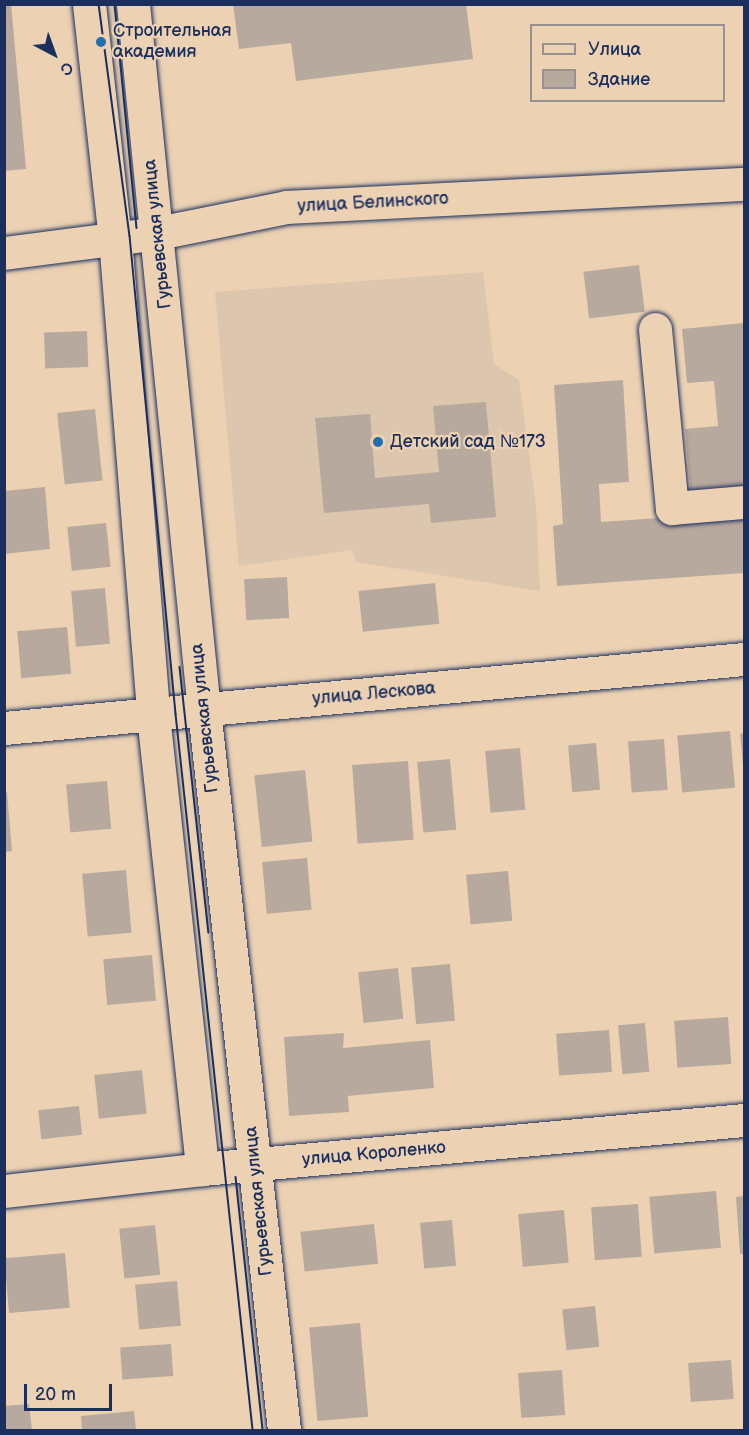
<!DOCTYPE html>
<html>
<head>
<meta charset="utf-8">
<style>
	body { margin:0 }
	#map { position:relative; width:749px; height:1435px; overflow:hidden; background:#ecd2b3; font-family:"Balsamiq Sans",sans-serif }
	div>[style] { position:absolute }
	.built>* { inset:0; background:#dcc6ad }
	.building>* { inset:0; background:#b8a99e; transform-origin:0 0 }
	.roads { filter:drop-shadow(0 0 2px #1b2f5e) drop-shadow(0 0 2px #1b2f5e) }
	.minor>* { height:33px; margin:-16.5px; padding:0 16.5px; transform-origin:16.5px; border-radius:16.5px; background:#ecd2b3 }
	.tram>* { height:1.5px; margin:-0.75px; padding:0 0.75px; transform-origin:0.75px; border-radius:0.75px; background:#1b2f5e }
	.dots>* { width:16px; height:16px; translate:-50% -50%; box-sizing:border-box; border:3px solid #ecd2b3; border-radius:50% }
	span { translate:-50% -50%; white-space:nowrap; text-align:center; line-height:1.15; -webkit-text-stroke:4.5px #ecd2b3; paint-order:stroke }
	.poi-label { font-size:18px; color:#1b2f5e }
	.left { translate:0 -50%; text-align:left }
	.street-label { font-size:18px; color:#1b2f5e }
	.frame { position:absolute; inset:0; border:6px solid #1b2f5e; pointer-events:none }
	.legend { position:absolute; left:530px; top:24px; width:195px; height:78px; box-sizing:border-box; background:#ecd2b3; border:2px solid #989191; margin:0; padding:8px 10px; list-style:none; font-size:18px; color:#1b2f5e }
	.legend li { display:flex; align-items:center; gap:12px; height:30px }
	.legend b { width:30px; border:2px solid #989191 }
	.north { position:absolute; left:24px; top:24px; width:60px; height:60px; -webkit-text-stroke:4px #ecd2b3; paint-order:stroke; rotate:139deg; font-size:16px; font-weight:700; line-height:24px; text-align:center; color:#1b2f5e }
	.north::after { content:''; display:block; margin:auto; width:21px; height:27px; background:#1b2f5e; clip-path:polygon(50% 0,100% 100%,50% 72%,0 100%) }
	.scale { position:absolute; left:24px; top:1384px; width:88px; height:27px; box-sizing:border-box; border:3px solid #1b2f5e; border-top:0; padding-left:8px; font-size:18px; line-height:21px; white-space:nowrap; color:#1b2f5e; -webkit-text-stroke:4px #ecd2b3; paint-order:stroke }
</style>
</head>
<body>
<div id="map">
	<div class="built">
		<i style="clip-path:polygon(483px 272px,494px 364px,519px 380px,536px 505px,540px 591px,356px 562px,352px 550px,239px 566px,215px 292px)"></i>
	</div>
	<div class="building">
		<i style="clip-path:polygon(4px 4px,11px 4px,26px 169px,4px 171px)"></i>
		<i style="clip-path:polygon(233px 4px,466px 4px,473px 59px,296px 81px,291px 43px,239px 49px)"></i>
		<i style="left:639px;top:265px;width:47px;height:56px;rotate:83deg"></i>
		<i style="clip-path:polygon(744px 323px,744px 491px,691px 496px,685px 429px,718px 426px,714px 381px,687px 383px,682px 329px)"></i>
		<i style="left:87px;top:331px;width:36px;height:43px;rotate:88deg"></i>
		<i style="clip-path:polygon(623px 380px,629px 482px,599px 484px,601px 522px,744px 512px,744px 573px,557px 586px,553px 526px,563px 524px,554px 385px)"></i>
		<i style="clip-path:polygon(486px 402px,496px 517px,431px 523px,429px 504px,324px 513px,315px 418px,370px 414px,375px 478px,439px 472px,433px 406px)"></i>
		<i style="left:95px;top:409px;width:72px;height:38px;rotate:84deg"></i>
		<i style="clip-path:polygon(45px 487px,50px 549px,4px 554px,4px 491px)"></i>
		<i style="left:106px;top:523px;width:44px;height:39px;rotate:84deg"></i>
		<i style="left:287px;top:577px;width:41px;height:43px;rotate:87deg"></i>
		<i style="left:435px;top:583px;width:41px;height:77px;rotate:84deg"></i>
		<i style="left:105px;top:588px;width:56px;height:34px;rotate:85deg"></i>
		<i style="left:67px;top:627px;width:47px;height:50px;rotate:85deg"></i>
		<i style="left:730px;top:731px;width:57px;height:53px;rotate:85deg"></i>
		<i style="clip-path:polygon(744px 733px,744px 764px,743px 765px,740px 734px)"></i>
		<i style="left:664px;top:739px;width:51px;height:36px;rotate:86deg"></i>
		<i style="left:596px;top:743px;width:47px;height:28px;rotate:85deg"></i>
		<i style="left:520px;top:748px;width:62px;height:35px;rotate:85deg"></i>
		<i style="left:450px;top:759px;width:71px;height:33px;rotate:85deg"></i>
		<i style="left:408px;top:761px;width:79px;height:56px;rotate:86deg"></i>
		<i style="left:305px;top:770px;width:72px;height:51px;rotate:84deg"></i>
		<i style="left:107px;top:781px;width:48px;height:41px;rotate:85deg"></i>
		<i style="clip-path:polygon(7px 792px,12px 851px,4px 852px,4px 793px)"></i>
		<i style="left:307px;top:858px;width:52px;height:45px;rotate:85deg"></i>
		<i style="left:126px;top:870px;width:63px;height:44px;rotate:85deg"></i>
		<i style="left:508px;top:871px;width:50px;height:42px;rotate:85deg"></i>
		<i style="left:152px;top:955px;width:46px;height:49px;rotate:85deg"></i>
		<i style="left:450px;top:964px;width:57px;height:39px;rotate:85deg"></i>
		<i style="left:398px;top:968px;width:51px;height:40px;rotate:84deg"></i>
		<i style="left:728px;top:1017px;width:47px;height:54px;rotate:86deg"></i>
		<i style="left:645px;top:1023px;width:49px;height:27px;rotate:85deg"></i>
		<i style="left:609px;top:1030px;width:42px;height:53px;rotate:86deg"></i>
		<i style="clip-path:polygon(344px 1033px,343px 1048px,430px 1040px,434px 1088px,348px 1096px,349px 1112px,289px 1116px,284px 1037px)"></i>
		<i style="left:142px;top:1070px;width:44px;height:48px;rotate:84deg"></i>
		<i style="left:79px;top:1106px;width:29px;height:41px;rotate:84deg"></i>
		<i style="left:716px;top:1191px;width:57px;height:67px;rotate:85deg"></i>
		<i style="clip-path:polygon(744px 1196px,744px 1254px,740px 1254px,736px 1197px)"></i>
		<i style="left:638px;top:1204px;width:53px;height:47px;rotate:86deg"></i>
		<i style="left:564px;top:1210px;width:53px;height:46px;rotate:85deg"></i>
		<i style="left:452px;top:1220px;width:46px;height:32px;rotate:85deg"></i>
		<i style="left:374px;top:1224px;width:40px;height:74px;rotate:84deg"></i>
		<i style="left:155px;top:1225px;width:50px;height:36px;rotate:84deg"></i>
		<i style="left:65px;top:1253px;width:55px;height:61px;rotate:85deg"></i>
		<i style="left:177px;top:1281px;width:45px;height:42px;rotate:85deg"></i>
		<i style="left:595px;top:1306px;width:41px;height:33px;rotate:84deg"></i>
		<i style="left:360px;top:1323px;width:94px;height:51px;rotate:85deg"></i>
		<i style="left:171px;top:1344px;width:32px;height:51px;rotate:86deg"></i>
		<i style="left:731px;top:1360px;width:39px;height:43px;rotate:86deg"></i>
		<i style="left:562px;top:1370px;width:45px;height:44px;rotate:86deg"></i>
		<i style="clip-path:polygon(29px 1404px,32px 1430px,4px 1430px,4px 1406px)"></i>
		<i style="clip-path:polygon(134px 1411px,136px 1430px,82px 1430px,81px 1416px)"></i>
	</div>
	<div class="roads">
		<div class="minor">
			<i style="left:89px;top:4px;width:235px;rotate:83.7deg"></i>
			<i style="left:115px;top:238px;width:479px;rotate:85.4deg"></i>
			<i style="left:153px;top:715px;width:457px;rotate:83.8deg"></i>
			<i style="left:133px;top:4px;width:710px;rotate:84.26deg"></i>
			<i style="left:204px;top:710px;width:724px;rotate:83.66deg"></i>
			<i style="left:4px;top:253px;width:155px;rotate:-7.4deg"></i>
			<i style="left:158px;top:233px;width:132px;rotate:-11.4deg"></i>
			<i style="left:287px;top:207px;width:458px;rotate:-2.9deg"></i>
			<i style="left:655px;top:329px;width:180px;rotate:84.6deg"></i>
			<i style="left:672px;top:508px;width:72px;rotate:-4.8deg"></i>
			<i style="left:4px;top:728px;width:743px;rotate:-5.33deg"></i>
			<i style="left:4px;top:1191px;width:199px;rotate:-6.3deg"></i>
			<i style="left:202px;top:1169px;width:544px;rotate:-5.17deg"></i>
		</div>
	</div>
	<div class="tram">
		<i style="left:99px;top:4px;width:234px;rotate:82.4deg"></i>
		<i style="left:130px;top:236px;width:480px;rotate:84.5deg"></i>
		<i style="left:176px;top:714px;width:720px;rotate:83.86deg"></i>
		<i style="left:115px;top:4px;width:225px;rotate:84.4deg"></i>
		<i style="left:180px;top:667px;width:267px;rotate:83.8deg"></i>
		<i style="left:236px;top:1177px;width:254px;rotate:83.9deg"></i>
	</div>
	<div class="dots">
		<i style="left:101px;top:42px;background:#1f6fb2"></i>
		<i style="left:378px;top:442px;background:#1f6fb2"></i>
	</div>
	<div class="poi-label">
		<span class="left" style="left:113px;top:42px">Строительная<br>академия</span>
		<span class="left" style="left:390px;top:442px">Детский сад №173</span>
	</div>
	<div class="street-label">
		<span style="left:373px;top:203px;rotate:-3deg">улица Белинского</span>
		<span style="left:158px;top:234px;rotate:-96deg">Гурьевская улица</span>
		<span style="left:374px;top:694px;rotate:-5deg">улица Лескова</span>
		<span style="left:205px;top:718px;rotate:-96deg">Гурьевская улица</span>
		<span style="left:374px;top:1154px;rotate:-5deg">улица Короленко</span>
		<span style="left:259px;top:1201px;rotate:-96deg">Гурьевская улица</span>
	</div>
	<div class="frame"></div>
	<ul class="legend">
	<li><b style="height:8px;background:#ecd2b3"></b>Улица</li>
	<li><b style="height:16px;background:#b8a99e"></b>Здание</li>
	</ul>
	<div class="north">С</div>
	<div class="scale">20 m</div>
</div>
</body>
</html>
